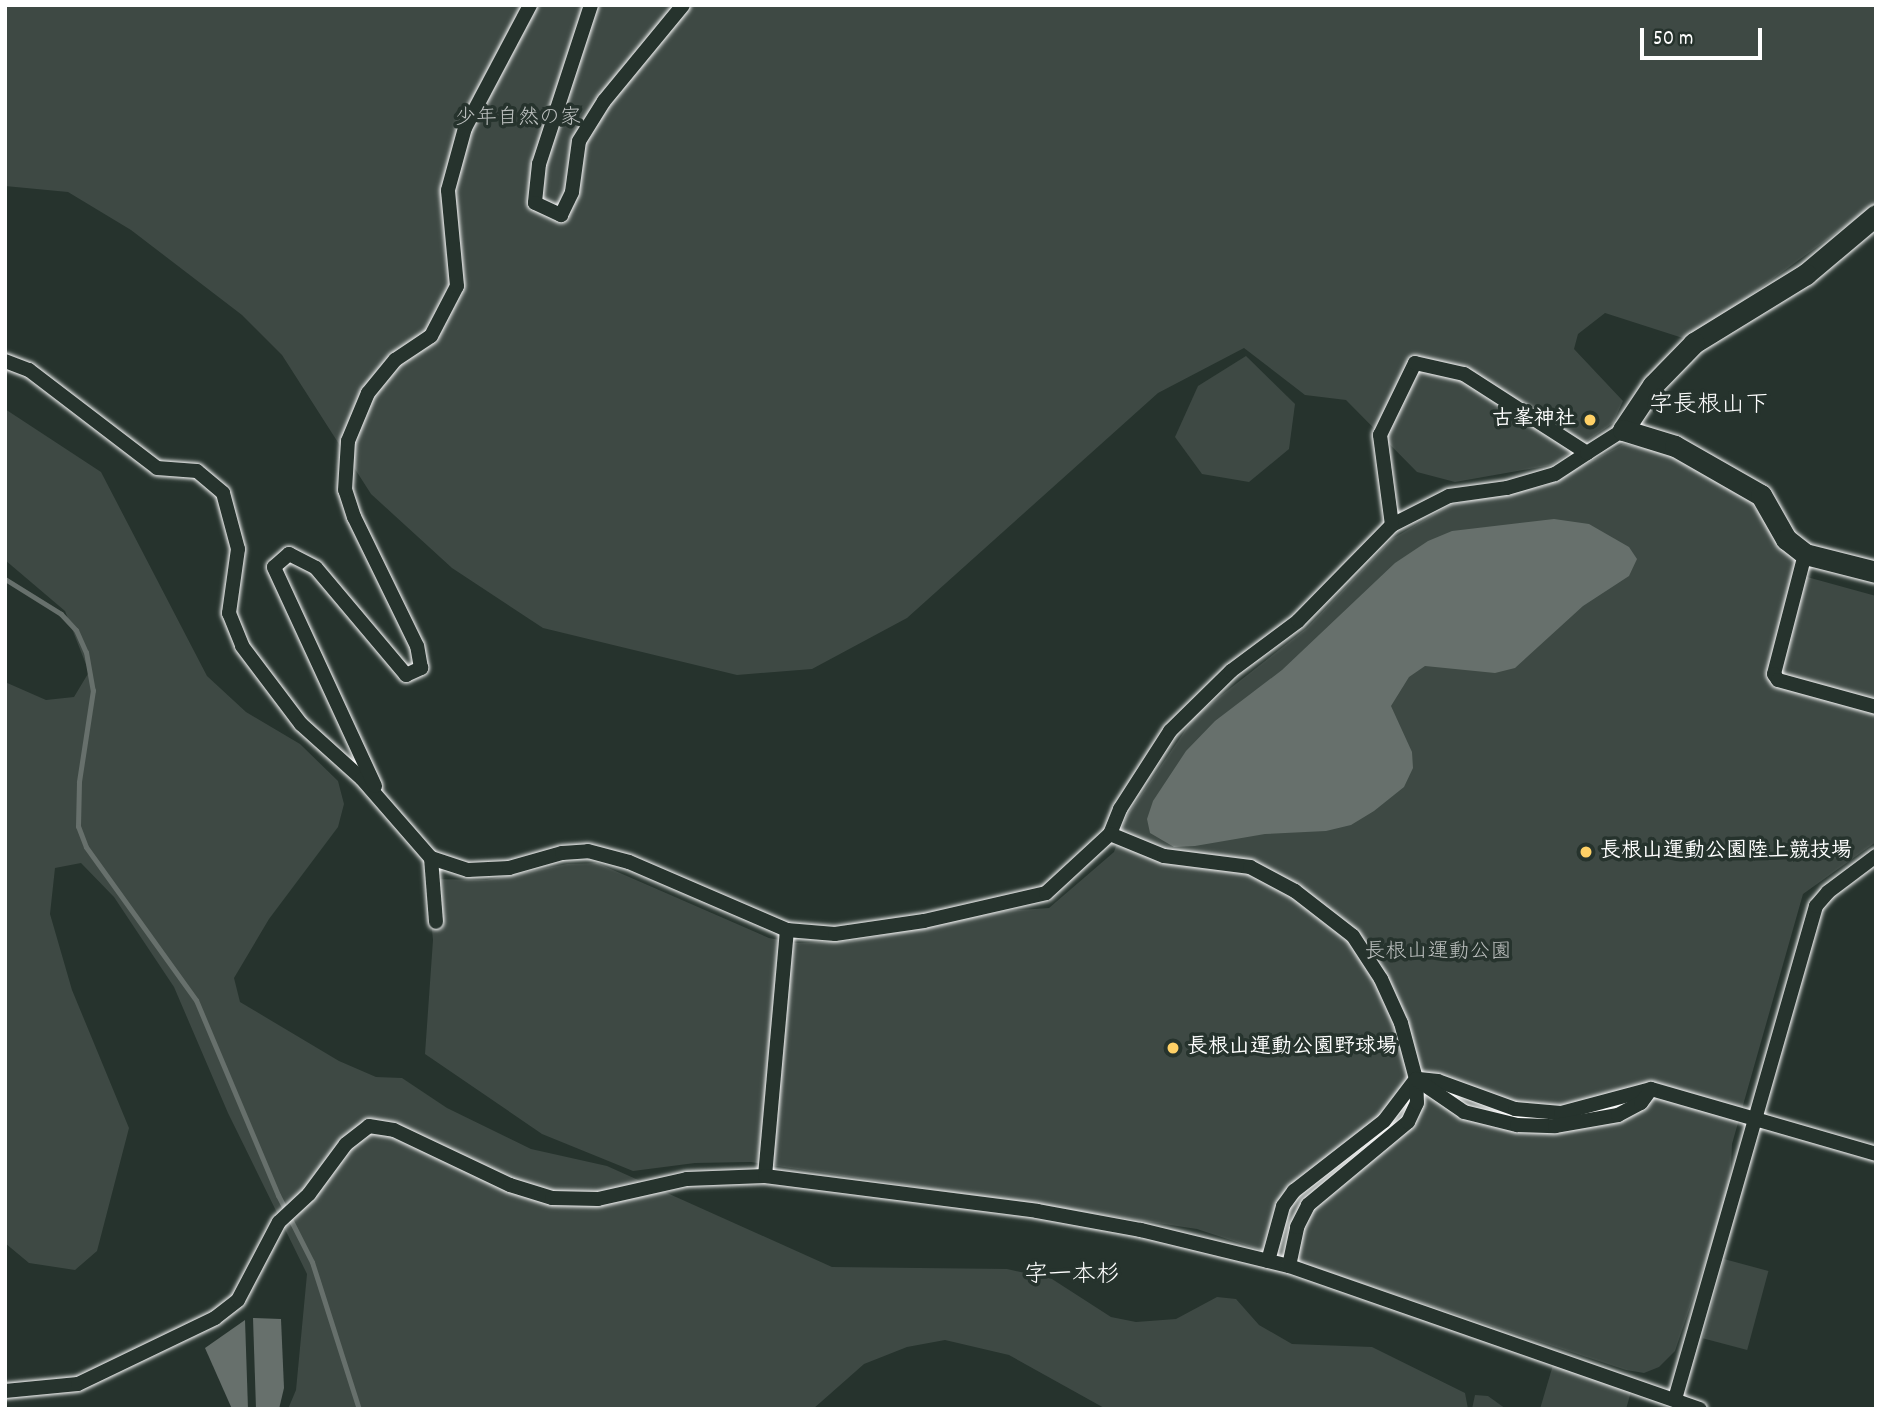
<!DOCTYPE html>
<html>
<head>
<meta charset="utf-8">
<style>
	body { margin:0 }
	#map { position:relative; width:1881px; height:1414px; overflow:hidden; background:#26332d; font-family:Dekko,"Klee One",sans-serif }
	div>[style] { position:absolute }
	.green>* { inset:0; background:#3e4944; transform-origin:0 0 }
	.water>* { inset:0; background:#67706c }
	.stream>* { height:5px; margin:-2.5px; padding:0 2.5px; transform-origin:2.5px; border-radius:2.5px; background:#67706c }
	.roads { filter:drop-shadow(0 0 2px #fff) drop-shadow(0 0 2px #fff) }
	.street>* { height:14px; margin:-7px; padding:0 7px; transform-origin:7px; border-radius:7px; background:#26332d }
	.secondary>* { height:21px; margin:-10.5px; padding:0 10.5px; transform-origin:10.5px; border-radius:10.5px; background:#26332d }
	.dots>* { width:19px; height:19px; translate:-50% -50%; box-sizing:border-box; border:4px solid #26332d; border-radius:50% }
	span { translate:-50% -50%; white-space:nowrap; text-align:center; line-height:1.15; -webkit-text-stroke:7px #26332d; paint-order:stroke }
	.park-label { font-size:21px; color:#bbbfbe }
	.poi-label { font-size:21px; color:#fff; font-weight:700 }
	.right { translate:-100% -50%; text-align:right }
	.left { translate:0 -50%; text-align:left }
	.quarter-label { font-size:24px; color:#fff }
	.frame { position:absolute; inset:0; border:7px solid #fff; pointer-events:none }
	.scale { position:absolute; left:1640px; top:28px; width:122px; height:32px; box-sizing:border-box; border:4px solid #fff; border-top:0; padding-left:9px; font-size:21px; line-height:24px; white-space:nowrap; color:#fff; -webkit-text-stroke:5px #26332d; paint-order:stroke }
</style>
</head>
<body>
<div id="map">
	<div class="green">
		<i style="clip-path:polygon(5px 5px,1876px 5px,1876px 204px,1689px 340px,1605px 313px,1578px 334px,1574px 349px,1623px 401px,1613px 423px,1552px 465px,1455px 482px,1417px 472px,1346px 400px,1305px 395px,1244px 348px,1158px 393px,907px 618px,812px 669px,737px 675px,543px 628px,452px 568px,371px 494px,282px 355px,242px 315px,131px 230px,68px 192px,5px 186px)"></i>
		<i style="clip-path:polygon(1246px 356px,1295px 404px,1289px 449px,1249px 482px,1202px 474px,1175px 437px,1198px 386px)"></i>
		<i style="clip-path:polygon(5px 409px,101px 472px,207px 676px,246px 712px,300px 744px,338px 781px,344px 804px,338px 827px,269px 919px,234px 978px,240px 1002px,339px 1061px,376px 1077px,402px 1078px,447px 1108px,531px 1149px,607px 1166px,832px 1267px,1007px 1269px,1052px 1279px,1111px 1317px,1136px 1322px,1176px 1319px,1217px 1297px,1236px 1299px,1259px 1325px,1292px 1344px,1372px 1347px,1465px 1393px,1468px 1409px,1106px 1409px,1009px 1355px,945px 1340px,907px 1347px,864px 1364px,813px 1409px,288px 1409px,296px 1390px,307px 1274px,228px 1113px,174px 987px,114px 897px,81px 863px,55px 868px,50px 914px,72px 990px,129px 1128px,97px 1251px,75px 1270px,29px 1263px,5px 1243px,5px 682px,46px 700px,74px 697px,89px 672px,65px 611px,5px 560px)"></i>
		<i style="clip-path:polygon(1623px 444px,1671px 453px,1749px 500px,1807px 577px,1876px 596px,1876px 842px,1803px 894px,1732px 1144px,1730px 1190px,1675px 1351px,1659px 1367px,1644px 1373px,1626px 1370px,1197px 1229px,751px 1162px,695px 1163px,633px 1171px,542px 1134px,425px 1054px,433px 940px,427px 879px,486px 880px,567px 864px,597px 863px,769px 938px,796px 943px,853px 941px,1004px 911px,1049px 908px,1114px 852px,1126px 817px,1195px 716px,1307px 628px,1392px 539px,1450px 505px,1545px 486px)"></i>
		<i style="left:1724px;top:1259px;width:46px;height:82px;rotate:15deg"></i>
		<i style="clip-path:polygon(1553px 1365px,1631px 1392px,1626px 1409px,1540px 1409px)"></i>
		<i style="clip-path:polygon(1475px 1395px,1488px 1396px,1506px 1409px,1472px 1409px)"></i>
	</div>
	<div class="water">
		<i style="clip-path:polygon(1554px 519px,1589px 524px,1629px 547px,1637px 559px,1629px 576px,1583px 606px,1515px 668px,1495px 673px,1425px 666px,1409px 677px,1391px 706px,1412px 752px,1413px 768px,1404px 787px,1374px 811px,1351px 825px,1326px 831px,1265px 834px,1195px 846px,1174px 847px,1150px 833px,1147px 819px,1153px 801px,1186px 751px,1215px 721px,1282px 670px,1395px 563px,1428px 541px,1452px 531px)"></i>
		<i style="clip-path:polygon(253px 1318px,281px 1319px,284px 1388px,279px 1409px,256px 1409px)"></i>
		<i style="clip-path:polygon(245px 1320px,248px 1409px,232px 1409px,205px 1348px)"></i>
	</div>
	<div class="stream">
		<i style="left:5px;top:579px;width:66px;rotate:32deg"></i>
		<i style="left:61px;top:614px;width:22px;rotate:47deg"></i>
		<i style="left:76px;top:630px;width:24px;rotate:66deg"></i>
		<i style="left:86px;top:652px;width:39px;rotate:80deg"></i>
		<i style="left:93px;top:690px;width:93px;rotate:98.7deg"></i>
		<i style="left:79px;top:782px;width:44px;rotate:91.3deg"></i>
		<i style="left:78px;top:826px;width:22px;rotate:69deg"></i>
		<i style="left:86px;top:847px;width:188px;rotate:54.3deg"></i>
		<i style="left:196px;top:1000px;width:212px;rotate:67.2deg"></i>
		<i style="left:278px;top:1195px;width:75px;rotate:63.1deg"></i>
		<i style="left:312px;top:1262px;width:154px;rotate:72.3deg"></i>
	</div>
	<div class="roads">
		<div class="street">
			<i style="left:591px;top:5px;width:167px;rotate:108.1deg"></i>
			<i style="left:539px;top:164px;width:39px;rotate:96deg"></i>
			<i style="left:535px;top:203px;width:29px;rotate:25deg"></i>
			<i style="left:561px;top:215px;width:25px;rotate:-64deg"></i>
			<i style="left:572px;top:192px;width:51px;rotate:-82.2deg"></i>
			<i style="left:579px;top:141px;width:47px;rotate:-58deg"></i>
			<i style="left:604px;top:101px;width:124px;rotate:-50.5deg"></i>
			<i style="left:5px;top:361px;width:26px;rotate:21deg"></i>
			<i style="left:29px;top:370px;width:161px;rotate:37.4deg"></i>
			<i style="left:157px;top:468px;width:40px;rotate:4.3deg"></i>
			<i style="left:197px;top:471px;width:34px;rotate:40deg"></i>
			<i style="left:223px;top:493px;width:58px;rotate:75deg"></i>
			<i style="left:238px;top:549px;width:65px;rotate:98deg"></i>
			<i style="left:229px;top:613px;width:35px;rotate:68deg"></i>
			<i style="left:242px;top:646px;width:98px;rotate:52.9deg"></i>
			<i style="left:301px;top:724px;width:82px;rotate:42deg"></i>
			<i style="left:362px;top:779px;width:105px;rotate:48.9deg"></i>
			<i style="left:431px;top:858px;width:39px;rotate:18deg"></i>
			<i style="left:468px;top:870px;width:41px;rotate:-2.8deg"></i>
			<i style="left:509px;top:868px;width:55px;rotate:-15.8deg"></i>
			<i style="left:562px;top:853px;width:26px;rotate:-4deg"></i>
			<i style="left:588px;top:851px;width:42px;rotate:15deg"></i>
			<i style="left:629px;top:862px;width:172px;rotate:23.3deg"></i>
			<i style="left:787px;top:930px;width:48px;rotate:4.8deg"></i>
			<i style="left:835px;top:934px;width:90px;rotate:-8.3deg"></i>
			<i style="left:924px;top:921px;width:125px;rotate:-12.9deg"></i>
			<i style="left:1046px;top:893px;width:87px;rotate:-42.7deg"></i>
			<i style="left:1110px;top:834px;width:27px;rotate:-68deg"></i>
			<i style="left:1120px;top:809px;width:93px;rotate:-57.3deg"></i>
			<i style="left:1170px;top:731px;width:86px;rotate:-44.5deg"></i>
			<i style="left:1231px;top:671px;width:84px;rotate:-36.7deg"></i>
			<i style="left:1298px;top:621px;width:134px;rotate:-45.6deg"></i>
			<i style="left:1392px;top:525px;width:64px;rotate:-27deg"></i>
			<i style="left:1449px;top:496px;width:59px;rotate:-7.9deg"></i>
			<i style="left:1507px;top:488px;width:50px;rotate:-16.3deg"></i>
			<i style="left:1555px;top:474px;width:38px;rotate:-33deg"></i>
			<i style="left:1392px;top:525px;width:91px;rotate:-97.6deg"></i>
			<i style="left:1380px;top:435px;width:80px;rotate:-64.1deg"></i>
			<i style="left:1415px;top:363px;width:50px;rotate:12.7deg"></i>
			<i style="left:1464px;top:374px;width:146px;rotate:32.7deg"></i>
			<i style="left:1587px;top:453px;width:43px;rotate:-32.6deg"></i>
			<i style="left:1805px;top:554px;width:124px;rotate:104.5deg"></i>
			<i style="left:1774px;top:674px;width:7px;rotate:56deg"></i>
			<i style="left:1778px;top:680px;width:102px;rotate:15.4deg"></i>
			<i style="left:375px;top:786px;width:241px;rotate:-114.8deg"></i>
			<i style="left:274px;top:567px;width:20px;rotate:-41deg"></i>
			<i style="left:289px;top:554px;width:30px;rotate:27deg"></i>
			<i style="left:316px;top:568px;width:140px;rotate:49.9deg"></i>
			<i style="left:406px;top:675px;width:17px;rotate:-25deg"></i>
			<i style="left:421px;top:668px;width:22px;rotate:-100deg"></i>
			<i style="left:417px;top:646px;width:144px;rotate:-116deg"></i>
			<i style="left:354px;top:517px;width:28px;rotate:-108deg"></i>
			<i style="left:345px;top:490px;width:49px;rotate:-86.5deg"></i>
			<i style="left:348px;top:441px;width:52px;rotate:-67.4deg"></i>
			<i style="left:368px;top:393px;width:43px;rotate:-50.7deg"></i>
			<i style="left:395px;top:360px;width:43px;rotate:-33.7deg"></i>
			<i style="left:431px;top:336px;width:56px;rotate:-62.5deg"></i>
			<i style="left:457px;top:286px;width:96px;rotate:-95.4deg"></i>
			<i style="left:448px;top:190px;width:64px;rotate:-74.7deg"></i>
			<i style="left:465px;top:128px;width:139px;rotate:-62.1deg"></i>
			<i style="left:1110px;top:834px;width:58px;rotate:22.2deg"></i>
			<i style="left:1164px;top:856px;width:87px;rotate:7.3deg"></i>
			<i style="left:1250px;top:867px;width:51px;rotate:28.1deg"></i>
			<i style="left:1295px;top:891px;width:73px;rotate:37.8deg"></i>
			<i style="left:1353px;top:936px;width:51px;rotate:56.9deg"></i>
			<i style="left:1381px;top:979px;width:48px;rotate:65.6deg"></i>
			<i style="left:1401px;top:1023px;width:58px;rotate:75deg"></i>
			<i style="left:431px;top:858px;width:64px;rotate:85.5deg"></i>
			<i style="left:1419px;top:1079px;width:19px;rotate:6deg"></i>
			<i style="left:1438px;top:1081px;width:82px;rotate:20deg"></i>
			<i style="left:1515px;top:1109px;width:46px;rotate:5deg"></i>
			<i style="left:1561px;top:1113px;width:93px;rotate:-14.9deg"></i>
			<i style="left:1651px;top:1089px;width:234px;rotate:16.1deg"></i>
			<i style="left:765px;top:1176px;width:247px;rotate:-84.9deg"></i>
			<i style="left:1268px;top:1261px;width:57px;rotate:-74.7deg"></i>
			<i style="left:1283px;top:1206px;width:19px;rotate:-54deg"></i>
			<i style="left:1294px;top:1191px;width:114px;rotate:-37.9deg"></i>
			<i style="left:1384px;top:1121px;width:53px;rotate:-52.7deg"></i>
			<i style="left:1289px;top:1266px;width:40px;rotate:-78deg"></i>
			<i style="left:1297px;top:1227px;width:25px;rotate:-63deg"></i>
			<i style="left:1308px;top:1205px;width:130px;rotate:-39.7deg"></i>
			<i style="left:1408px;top:1122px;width:21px;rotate:-65deg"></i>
			<i style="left:1417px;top:1103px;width:24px;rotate:-92deg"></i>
			<i style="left:1416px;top:1079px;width:58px;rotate:34.5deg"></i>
			<i style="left:1464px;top:1112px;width:55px;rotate:13.8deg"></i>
			<i style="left:1517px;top:1125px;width:38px;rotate:2deg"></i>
			<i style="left:1555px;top:1126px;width:64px;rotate:-9.9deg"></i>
			<i style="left:1618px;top:1115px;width:26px;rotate:-28deg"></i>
			<i style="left:1641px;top:1103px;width:17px;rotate:-54deg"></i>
			<i style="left:5px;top:1391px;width:73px;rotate:-5.5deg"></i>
			<i style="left:78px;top:1384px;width:152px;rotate:-25.7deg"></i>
			<i style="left:215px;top:1318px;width:29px;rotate:-38deg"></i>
			<i style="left:238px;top:1300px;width:88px;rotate:-62.3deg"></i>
			<i style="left:279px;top:1222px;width:41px;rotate:-43deg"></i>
			<i style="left:309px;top:1194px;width:62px;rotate:-53.5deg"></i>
			<i style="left:346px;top:1144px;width:29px;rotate:-38deg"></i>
			<i style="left:369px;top:1126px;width:25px;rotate:9deg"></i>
			<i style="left:394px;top:1130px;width:128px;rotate:25.4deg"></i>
			<i style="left:510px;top:1185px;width:44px;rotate:17.2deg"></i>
			<i style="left:552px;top:1198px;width:46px;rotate:1.2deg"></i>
			<i style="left:598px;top:1199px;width:91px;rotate:-12.7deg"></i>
			<i style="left:687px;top:1179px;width:78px;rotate:-2.2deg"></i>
			<i style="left:765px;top:1176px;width:274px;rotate:7.3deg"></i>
			<i style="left:1037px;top:1211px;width:106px;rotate:10.4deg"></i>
			<i style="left:1141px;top:1230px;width:152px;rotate:13.7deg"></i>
			<i style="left:1289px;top:1266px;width:435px;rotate:19.2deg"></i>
			<i style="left:1675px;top:1399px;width:513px;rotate:-74.04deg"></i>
			<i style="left:1816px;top:906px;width:18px;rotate:-49deg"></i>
			<i style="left:1828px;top:892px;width:60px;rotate:-36.9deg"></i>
		</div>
		<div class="secondary">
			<i style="left:1876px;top:215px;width:92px;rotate:139.9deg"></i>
			<i style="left:1806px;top:274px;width:132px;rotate:148.4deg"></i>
			<i style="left:1694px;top:343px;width:59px;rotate:134.3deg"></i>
			<i style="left:1653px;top:385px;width:54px;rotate:123.7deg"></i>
			<i style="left:1623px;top:430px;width:54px;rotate:17.1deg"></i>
			<i style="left:1675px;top:446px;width:99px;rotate:29.7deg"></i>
			<i style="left:1761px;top:495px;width:51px;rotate:60.4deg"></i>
			<i style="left:1786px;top:539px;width:24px;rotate:38deg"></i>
			<i style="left:1805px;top:554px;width:73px;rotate:14.2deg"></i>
		</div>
	</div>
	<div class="dots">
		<i style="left:1590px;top:420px;background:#ffd166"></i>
		<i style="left:1586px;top:852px;background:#ffd166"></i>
		<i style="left:1173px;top:1048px;background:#ffd166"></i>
	</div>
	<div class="park-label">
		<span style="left:518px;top:119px">少年自然の家</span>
		<span style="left:1438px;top:953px">長根山運動公園</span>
	</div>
	<div class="poi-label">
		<span class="right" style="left:1576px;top:420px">古峯神社</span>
		<span class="left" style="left:1600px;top:852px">長根山運動公園陸上競技場</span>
		<span class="left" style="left:1187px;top:1048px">長根山運動公園野球場</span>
	</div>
	<div class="quarter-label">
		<span style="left:1709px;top:407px">字長根山下</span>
		<span style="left:1072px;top:1277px">字一本杉</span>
	</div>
	<div class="frame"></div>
	<div class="scale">50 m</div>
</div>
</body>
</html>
